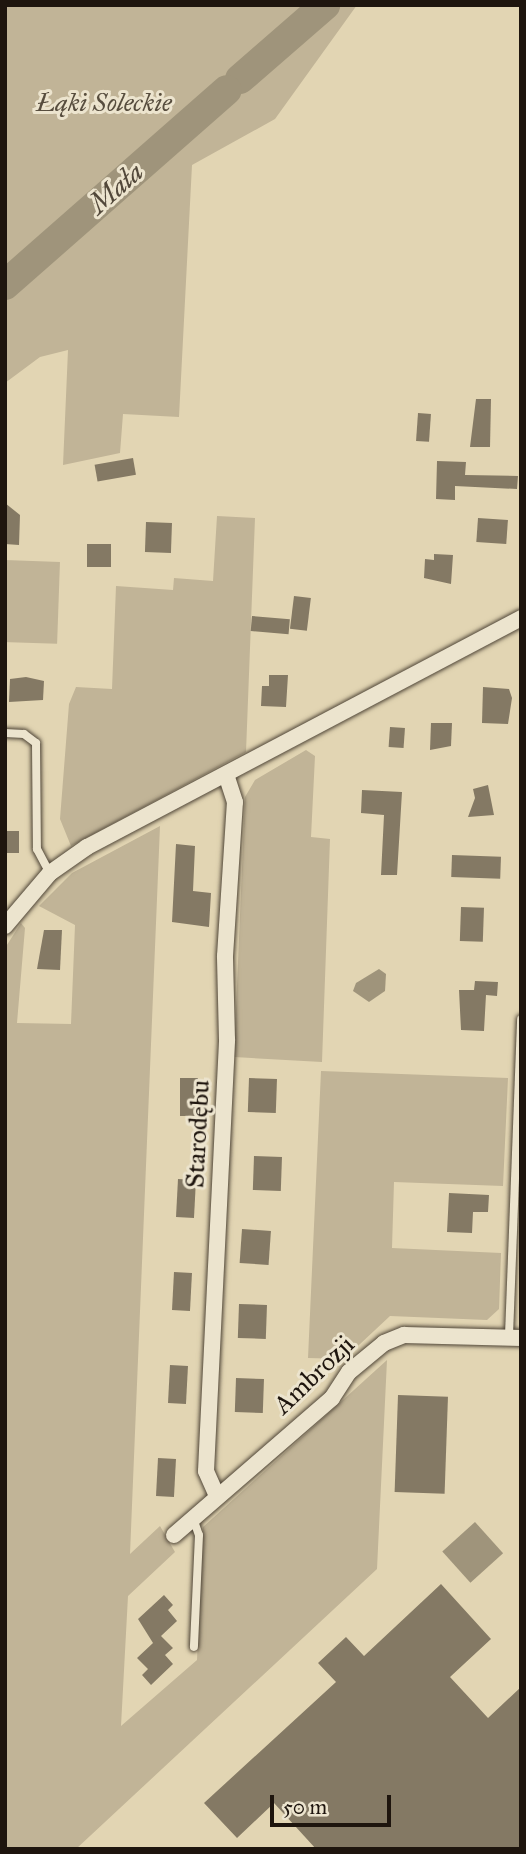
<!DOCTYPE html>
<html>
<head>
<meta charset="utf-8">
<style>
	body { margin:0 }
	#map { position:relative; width:526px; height:1854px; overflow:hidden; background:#e2d5b3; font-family:"IM FELL Great Primer",serif }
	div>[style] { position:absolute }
	.green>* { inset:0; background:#c1b497; transform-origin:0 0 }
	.water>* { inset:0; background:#9f947b; transform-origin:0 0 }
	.river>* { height:30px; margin:-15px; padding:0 15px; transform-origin:15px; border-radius:15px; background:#9f947b }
	.building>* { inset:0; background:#847964; transform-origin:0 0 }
	.roads { filter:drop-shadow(0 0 2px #4f4537) drop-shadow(0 0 2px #4f4537) }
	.lane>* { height:8px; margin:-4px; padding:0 4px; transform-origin:4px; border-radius:4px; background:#ece4ce }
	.street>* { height:16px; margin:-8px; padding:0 8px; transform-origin:8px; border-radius:8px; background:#ece4ce }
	span { translate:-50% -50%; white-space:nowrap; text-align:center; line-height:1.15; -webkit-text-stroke:6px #ece4ce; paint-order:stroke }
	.park-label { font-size:26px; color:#574d3e; font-style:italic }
	.street-label { font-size:26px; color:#1e150e }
	.water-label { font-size:28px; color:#52483a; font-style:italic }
	.frame { position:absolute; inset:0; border:7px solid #1e150e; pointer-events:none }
	.scale { position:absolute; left:270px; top:1795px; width:121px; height:32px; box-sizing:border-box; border:4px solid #1e150e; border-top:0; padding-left:9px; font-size:21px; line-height:24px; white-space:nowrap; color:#1e150e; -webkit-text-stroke:5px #ece4ce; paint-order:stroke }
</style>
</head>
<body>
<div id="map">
	<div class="green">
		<i style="clip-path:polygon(5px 5px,357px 5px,275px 119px,192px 165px,179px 417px,123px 414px,120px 453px,63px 465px,68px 350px,40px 357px,5px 383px)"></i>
		<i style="clip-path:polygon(217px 516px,255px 518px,246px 752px,71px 846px,60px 819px,69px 704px,76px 687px,112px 689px,116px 586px,173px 590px,174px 578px,213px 581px)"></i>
		<i style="left:5px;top:560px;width:55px;height:82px;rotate:2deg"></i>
		<i style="clip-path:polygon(306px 750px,315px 756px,311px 837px,330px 839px,322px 1062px,234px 1057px,245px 797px,255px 780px)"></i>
		<i style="clip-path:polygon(160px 826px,130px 1554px,160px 1526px,175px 1552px,128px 1596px,121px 1726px,197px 1660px,203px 1527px,387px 1360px,377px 1569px,76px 1849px,5px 1849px,5px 948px,21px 923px,25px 928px,17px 1023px,71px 1024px,75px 925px,39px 906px,72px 873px)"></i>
		<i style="clip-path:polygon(321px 1071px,508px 1078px,503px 1186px,394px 1182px,392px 1248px,501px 1253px,499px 1309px,487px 1320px,390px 1316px,344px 1359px,308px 1358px)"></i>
	</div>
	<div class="water">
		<i style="clip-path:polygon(379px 969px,386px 974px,385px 991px,369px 1002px,353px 991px,356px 983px)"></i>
		<i style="left:475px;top:1522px;width:42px;height:44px;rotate:48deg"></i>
	</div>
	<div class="river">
		<i style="left:240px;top:79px;width:113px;rotate:-41deg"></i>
		<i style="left:5px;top:285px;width:295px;rotate:-41.3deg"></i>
	</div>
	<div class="building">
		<i style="clip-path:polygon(476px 399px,491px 399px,490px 447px,470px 447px)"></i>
		<i style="left:418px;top:413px;width:13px;height:28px;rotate:4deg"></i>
		<i style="left:133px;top:458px;width:17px;height:39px;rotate:80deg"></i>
		<i style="clip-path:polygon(437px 461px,466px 462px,465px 475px,518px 476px,517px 489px,455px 486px,455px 500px,436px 499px)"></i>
		<i style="clip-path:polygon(5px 503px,20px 515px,19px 545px,5px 544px)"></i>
		<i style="left:478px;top:518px;width:30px;height:24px;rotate:4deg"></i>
		<i style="left:146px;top:522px;width:26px;height:30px;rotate:2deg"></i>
		<i style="left:87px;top:544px;width:24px;height:23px"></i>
		<i style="clip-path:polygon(434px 554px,453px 555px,451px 584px,424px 578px,425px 559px,434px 560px)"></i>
		<i style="left:294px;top:596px;width:17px;height:33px;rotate:7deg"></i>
		<i style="left:252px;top:616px;width:38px;height:15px;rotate:5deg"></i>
		<i style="clip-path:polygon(269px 675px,288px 675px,286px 707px,261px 706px,262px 686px,269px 686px)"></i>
		<i style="clip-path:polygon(26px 677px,44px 681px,43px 700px,9px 702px,10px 679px)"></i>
		<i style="clip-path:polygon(483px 687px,509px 689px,512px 698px,508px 724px,482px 723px)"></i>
		<i style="clip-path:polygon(431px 723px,452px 723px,451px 746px,430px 750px)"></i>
		<i style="left:390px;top:727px;width:15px;height:20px;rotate:4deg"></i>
		<i style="clip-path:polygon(488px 785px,494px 815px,468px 817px,475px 798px,473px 789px)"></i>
		<i style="clip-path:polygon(362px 790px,402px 792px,397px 875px,381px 875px,384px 815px,361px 813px)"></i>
		<i style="left:5px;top:831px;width:14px;height:22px"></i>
		<i style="clip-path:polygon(176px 844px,195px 846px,193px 891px,211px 893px,209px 927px,172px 922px)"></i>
		<i style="left:452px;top:855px;width:49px;height:22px;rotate:2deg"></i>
		<i style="left:461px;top:907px;width:23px;height:34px;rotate:2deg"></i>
		<i style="clip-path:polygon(44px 930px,62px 930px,60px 970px,37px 969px)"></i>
		<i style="clip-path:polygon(475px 981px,498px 982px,497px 996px,486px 995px,484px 1031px,461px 1030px,459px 990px,474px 990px)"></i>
		<i style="left:180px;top:1078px;width:18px;height:38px"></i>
		<i style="left:249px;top:1078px;width:28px;height:34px;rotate:2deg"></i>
		<i style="left:254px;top:1156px;width:28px;height:34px;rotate:2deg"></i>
		<i style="left:178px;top:1179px;width:18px;height:38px;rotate:3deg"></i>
		<i style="clip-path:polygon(449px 1193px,489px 1195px,488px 1212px,473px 1212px,472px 1233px,447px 1232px)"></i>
		<i style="left:242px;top:1229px;width:29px;height:34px;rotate:4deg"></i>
		<i style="left:174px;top:1272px;width:18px;height:38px;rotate:3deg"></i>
		<i style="left:239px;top:1304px;width:28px;height:34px;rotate:2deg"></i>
		<i style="left:170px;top:1365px;width:18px;height:38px;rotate:3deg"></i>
		<i style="left:236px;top:1378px;width:28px;height:34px;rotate:2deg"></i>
		<i style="left:398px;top:1395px;width:50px;height:97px;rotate:2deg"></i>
		<i style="left:158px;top:1458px;width:18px;height:38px;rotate:3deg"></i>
		<i style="clip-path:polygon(441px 1584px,491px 1639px,450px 1677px,488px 1718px,521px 1687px,521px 1849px,316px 1849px,274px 1803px,237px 1838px,204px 1803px,336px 1682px,318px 1663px,346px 1637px,364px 1656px)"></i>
		<i style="clip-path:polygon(164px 1595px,173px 1605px,168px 1610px,177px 1621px,161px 1636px,173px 1648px,165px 1655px,173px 1664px,151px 1685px,142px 1675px,148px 1669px,137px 1658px,153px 1643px,138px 1619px)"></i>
	</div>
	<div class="roads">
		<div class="lane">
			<i style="left:5px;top:733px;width:19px;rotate:3deg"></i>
			<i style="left:24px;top:734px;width:15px;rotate:37deg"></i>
			<i style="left:36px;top:743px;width:106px;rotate:89.5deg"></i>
			<i style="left:37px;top:849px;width:27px;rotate:62deg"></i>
			<i style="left:509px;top:1335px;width:316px;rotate:-87.8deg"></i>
			<i style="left:193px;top:1518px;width:18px;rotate:71deg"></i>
			<i style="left:199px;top:1535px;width:112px;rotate:92.6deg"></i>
		</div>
		<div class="street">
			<i style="left:5px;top:926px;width:70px;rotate:-49.7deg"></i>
			<i style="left:50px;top:873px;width:45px;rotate:-35.1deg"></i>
			<i style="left:87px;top:847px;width:491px;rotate:-27.8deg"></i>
			<i style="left:217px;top:1496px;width:27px;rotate:-114deg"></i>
			<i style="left:206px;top:1471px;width:432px;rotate:-87.2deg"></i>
			<i style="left:227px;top:1040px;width:84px;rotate:-91.4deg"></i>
			<i style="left:225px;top:956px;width:154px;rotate:-86.3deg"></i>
			<i style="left:235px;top:802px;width:29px;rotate:-108deg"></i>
			<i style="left:174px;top:1535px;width:209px;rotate:-40.9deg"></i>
			<i style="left:332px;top:1398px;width:31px;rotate:-57deg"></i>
			<i style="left:349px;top:1372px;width:45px;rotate:-39.6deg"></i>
			<i style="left:384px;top:1343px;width:22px;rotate:-22deg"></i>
			<i style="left:404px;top:1335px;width:117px;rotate:1.5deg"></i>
		</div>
	</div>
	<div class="park-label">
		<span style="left:104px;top:103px">Łąki Soleckie</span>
	</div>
	<div class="street-label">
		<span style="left:198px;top:1134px;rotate:-87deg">Starodębu</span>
		<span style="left:314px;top:1375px;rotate:-44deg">Ambrozji</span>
	</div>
	<div class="water-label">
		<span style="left:116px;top:188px;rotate:-41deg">Mała</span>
	</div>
	<div class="frame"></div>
	<div class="scale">50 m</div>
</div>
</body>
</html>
